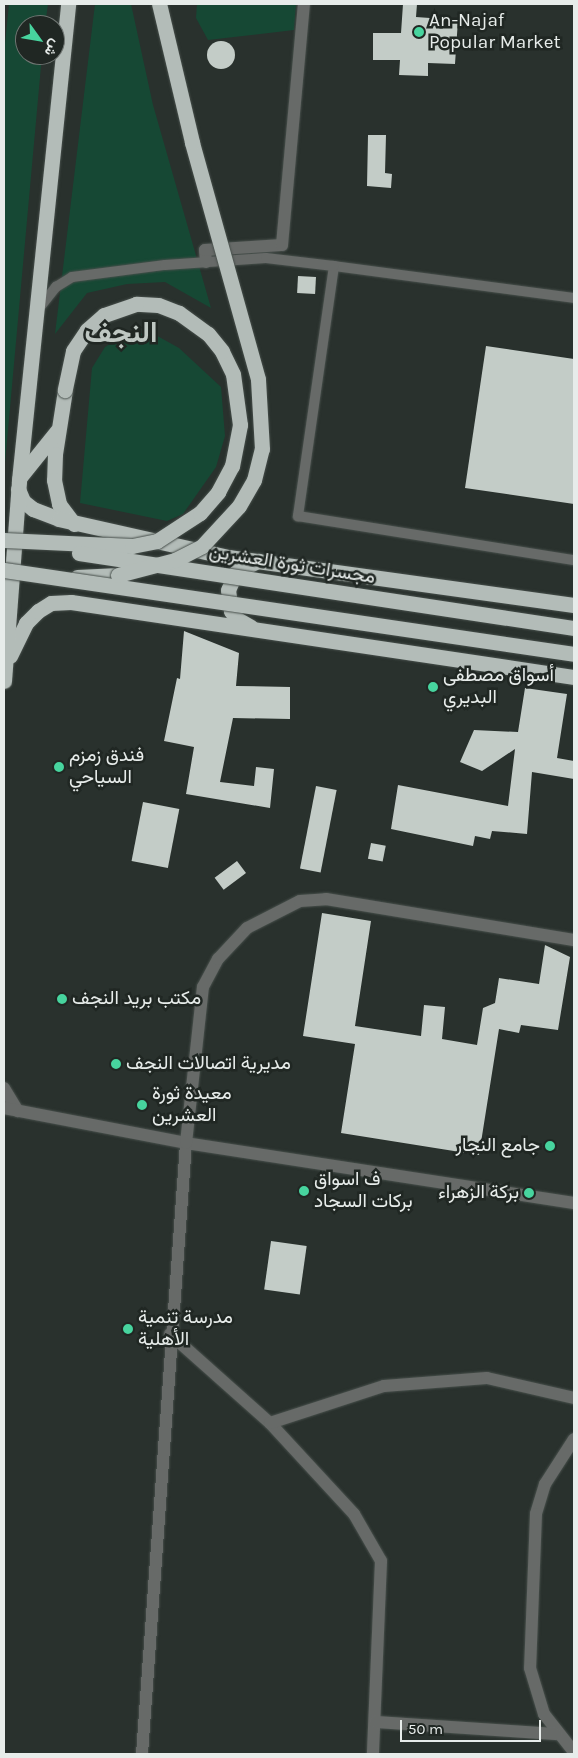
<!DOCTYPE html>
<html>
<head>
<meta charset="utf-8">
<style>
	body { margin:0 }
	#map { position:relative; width:578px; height:1758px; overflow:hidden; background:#29312d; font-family:Karla,Vazirmatn,sans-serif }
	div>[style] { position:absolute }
	.green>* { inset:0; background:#164834 }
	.building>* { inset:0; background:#c3ccc7; transform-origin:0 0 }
	.round { border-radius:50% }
	.roads { filter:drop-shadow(0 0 1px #474f4b) drop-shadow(0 0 1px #474f4b) }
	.lane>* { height:10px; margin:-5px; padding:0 5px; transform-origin:5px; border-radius:5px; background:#676a68 }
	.street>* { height:12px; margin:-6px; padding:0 6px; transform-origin:6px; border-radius:6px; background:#676a68 }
	.highway>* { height:15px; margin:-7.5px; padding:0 7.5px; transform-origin:7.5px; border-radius:7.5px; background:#b3bcb8 }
	.bridges { filter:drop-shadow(0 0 1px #474f4b) drop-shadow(0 0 1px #474f4b) }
	.highway-bridge>* { height:15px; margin:-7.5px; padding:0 7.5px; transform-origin:7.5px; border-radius:7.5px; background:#b3bcb8 }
	.dots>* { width:14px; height:14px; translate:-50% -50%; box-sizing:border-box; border:2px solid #202723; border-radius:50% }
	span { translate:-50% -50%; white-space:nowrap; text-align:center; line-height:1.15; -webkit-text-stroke:5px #202723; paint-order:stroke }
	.poi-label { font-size:19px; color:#e7ecea }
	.left { translate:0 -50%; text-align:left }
	.right { translate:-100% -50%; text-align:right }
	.street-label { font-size:19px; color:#e7ecea }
	.town-label { font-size:29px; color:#bec7c2; font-weight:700 }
	.frame { position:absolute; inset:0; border:5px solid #e7ecea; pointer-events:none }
	.north { position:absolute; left:15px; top:15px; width:50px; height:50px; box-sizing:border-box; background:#202723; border:1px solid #707673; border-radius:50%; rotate:122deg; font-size:14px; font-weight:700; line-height:20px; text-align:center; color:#e7ecea }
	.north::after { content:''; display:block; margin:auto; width:18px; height:22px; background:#47d49e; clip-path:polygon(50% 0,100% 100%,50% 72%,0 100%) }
	.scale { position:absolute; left:400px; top:1720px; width:141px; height:22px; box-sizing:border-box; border:2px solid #e7ecea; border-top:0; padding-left:6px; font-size:15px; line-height:18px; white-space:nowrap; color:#e7ecea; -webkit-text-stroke:4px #202723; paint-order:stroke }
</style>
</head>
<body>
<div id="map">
	<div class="green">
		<i style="clip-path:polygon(9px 4px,48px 4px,45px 25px,25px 25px,25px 55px,42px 55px,4px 474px,4px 54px)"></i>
		<i style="clip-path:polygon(95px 4px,131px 4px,153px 105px,211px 308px,165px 282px,127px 284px,87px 293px,55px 334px)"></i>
		<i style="clip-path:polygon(197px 4px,296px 4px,294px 30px,208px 40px,196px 18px)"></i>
		<i style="clip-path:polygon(152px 333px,179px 348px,221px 387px,225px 436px,216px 467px,183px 514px,167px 521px,80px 503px,92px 368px,105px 347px,124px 335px)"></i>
	</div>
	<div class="building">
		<i style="clip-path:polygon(403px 4px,417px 4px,416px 17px,458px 20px,455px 64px,428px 63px,428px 76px,399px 75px,400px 60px,373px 60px,373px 33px,401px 33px)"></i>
		<i class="round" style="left:207px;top:41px;width:28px;height:28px"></i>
		<i style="clip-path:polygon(368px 135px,386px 135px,385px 173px,392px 174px,391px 188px,367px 186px)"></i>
		<i style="left:298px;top:276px;width:18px;height:17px;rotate:3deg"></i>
		<i style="clip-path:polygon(486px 346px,574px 359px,574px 504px,465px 488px)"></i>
		<i style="clip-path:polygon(184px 631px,239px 653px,236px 686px,290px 687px,290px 719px,233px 718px,220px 782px,254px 786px,256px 767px,274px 769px,270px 808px,186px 794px,194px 747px,164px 741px,177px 678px,180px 679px)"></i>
		<i style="clip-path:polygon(525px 688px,567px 694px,557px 758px,574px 761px,574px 779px,532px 772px,527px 834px,492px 831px,490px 839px,475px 836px,473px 846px,391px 829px,398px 785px,508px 806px,515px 749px,482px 771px,460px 762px,474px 730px,518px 732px)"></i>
		<i style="left:316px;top:786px;width:21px;height:84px;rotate:11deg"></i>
		<i style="left:143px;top:802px;width:37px;height:60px;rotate:11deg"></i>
		<i style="left:371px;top:843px;width:15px;height:16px;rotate:11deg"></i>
		<i style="left:237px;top:861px;width:15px;height:28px;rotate:53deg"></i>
		<i style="clip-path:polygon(322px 913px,371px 921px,355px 1026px,421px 1036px,424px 1005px,445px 1007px,442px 1039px,477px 1045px,483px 1008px,495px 1003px,499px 978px,539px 984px,545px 945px,570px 957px,558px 1030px,521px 1025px,519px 1033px,499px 1029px,479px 1155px,341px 1133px,355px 1044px,303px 1036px)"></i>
		<i style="left:271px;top:1241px;width:36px;height:49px;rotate:8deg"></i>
	</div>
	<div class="roads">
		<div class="lane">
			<i style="left:574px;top:298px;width:242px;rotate:-172.4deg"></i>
			<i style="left:334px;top:266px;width:253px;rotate:98.2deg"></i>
			<i style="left:298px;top:516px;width:279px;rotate:9.1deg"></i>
			<i style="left:37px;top:311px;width:31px;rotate:-52deg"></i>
			<i style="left:56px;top:287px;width:19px;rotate:-32deg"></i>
			<i style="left:72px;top:277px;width:94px;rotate:-7.4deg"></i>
			<i style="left:165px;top:265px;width:101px;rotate:-4deg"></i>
			<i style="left:266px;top:258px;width:68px;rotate:6.7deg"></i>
		</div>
		<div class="street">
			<i style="left:206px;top:262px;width:12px;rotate:-95deg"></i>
			<i style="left:205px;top:250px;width:77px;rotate:-3.7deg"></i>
			<i style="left:282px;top:245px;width:242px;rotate:-84.8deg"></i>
			<i style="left:4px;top:1088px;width:27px;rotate:59deg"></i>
			<i style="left:4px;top:1108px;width:185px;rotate:10.9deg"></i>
			<i style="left:186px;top:1143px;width:393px;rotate:8.8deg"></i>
			<i style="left:170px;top:1334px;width:134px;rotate:41.7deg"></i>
			<i style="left:270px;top:1423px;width:124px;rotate:47.3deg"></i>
			<i style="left:354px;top:1514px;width:54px;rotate:60.1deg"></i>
			<i style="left:381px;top:1561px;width:193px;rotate:92.4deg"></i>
			<i style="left:270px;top:1423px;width:120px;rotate:-18deg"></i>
			<i style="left:384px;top:1386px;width:103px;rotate:-4.4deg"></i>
			<i style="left:487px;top:1378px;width:89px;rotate:12.9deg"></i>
			<i style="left:574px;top:1439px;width:54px;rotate:122.8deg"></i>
			<i style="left:545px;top:1484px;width:31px;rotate:107deg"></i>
			<i style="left:536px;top:1514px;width:154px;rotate:92.2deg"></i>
			<i style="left:530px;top:1668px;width:48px;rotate:73.1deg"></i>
			<i style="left:544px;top:1714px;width:48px;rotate:51.7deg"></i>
			<i style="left:375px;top:1722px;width:182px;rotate:3.8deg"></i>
			<i style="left:142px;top:1754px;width:613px;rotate:-85.88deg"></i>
			<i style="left:186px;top:1143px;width:157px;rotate:-83.8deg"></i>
			<i style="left:203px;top:987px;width:32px;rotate:-62deg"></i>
			<i style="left:218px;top:959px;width:42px;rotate:-46.9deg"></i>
			<i style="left:247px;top:928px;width:59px;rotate:-27deg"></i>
			<i style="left:300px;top:901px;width:26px;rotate:-4deg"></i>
			<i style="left:326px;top:899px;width:251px;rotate:9.4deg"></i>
		</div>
		<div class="highway">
			<i style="left:65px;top:390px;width:65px;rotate:98.9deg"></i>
			<i style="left:55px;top:454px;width:26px;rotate:92deg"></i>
			<i style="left:54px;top:480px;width:25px;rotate:78deg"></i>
			<i style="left:59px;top:504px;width:25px;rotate:53deg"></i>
			<i style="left:20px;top:477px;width:59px;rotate:-51.2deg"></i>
			<i style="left:18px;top:489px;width:13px;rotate:67deg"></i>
			<i style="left:23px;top:501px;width:13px;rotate:39deg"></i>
			<i style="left:33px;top:509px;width:28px;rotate:21deg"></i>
			<i style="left:59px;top:519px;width:173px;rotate:12.7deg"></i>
			<i style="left:228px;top:557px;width:349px;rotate:7.9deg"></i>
			<i style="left:77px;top:577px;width:41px;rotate:-2.8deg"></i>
			<i style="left:251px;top:627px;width:16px;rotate:-150deg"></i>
			<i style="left:237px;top:619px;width:10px;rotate:-127deg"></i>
			<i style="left:231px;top:611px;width:21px;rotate:-98deg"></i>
			<i style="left:228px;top:590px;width:20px;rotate:-66deg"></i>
			<i style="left:236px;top:572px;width:25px;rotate:-27deg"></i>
			<i style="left:10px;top:656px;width:37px;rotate:-64deg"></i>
			<i style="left:26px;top:623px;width:17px;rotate:-45deg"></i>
			<i style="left:38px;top:611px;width:15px;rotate:-32deg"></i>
			<i style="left:51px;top:603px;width:20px;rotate:-3deg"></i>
			<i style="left:71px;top:602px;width:509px;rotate:8.48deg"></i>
			<i style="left:4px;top:681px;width:202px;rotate:-85.7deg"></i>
			<i style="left:19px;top:480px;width:479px;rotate:-84.1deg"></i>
		</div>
	</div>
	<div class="bridges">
		<div class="highway-bridge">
			<i style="left:4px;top:540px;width:128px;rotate:2.7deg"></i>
			<i style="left:132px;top:546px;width:25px;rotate:-11deg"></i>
			<i style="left:157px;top:541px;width:51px;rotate:-33.1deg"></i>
			<i style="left:200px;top:513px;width:28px;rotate:-49deg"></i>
			<i style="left:218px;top:492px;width:30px;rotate:-62deg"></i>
			<i style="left:232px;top:466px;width:42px;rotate:-79deg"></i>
			<i style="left:240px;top:425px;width:51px;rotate:-97.8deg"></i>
			<i style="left:233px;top:374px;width:25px;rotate:-116deg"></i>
			<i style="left:222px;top:351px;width:22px;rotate:-129deg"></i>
			<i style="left:208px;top:334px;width:36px;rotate:-144deg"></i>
			<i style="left:179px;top:313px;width:22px;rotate:-159deg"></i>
			<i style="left:158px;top:305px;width:22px;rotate:-177deg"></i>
			<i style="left:136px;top:304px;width:34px;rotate:161deg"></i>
			<i style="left:104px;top:315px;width:23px;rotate:139deg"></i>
			<i style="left:87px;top:330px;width:25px;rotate:124deg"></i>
			<i style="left:73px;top:351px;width:40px;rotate:102deg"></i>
			<i style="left:79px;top:553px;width:501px;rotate:8.62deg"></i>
			<i style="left:4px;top:570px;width:576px;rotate:8.38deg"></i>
			<i style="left:118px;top:575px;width:59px;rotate:-14.7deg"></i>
			<i style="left:175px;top:560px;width:30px;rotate:-27deg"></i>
			<i style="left:202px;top:546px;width:54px;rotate:-47.2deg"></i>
			<i style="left:239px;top:506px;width:30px;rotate:-60deg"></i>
			<i style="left:254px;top:480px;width:32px;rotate:-76deg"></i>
			<i style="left:262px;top:449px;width:70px;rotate:-93.3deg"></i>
			<i style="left:258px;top:379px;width:246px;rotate:-105.6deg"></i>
			<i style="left:192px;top:142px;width:142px;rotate:-103.4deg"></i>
		</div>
	</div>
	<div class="dots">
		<i style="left:419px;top:32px;background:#47d49e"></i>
		<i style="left:433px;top:687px;background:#47d49e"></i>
		<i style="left:59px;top:767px;background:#47d49e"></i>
		<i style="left:62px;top:999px;background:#47d49e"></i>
		<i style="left:116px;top:1064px;background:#47d49e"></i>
		<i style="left:142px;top:1105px;background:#47d49e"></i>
		<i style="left:550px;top:1146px;background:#47d49e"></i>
		<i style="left:304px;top:1191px;background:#47d49e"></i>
		<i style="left:529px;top:1193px;background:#47d49e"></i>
		<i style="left:128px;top:1329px;background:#47d49e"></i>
	</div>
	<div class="poi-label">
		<span class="left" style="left:429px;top:32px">An-Najaf<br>Popular Market</span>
		<span class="left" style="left:443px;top:687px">أسواق مصطفى<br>البديري</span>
		<span class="left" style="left:69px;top:767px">فندق زمزم<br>السياحي</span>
		<span class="left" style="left:72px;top:999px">مكتب بريد النجف</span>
		<span class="left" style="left:126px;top:1064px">مديرية اتصالات النجف</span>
		<span class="left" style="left:152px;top:1105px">معيدة ثورة<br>العشرين</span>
		<span class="right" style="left:540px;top:1146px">جامع النجار</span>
		<span class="left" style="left:314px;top:1191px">ف اسواق<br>بركات السجاد</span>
		<span class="right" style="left:519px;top:1193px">بركة الزهراء</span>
		<span class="left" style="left:138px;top:1329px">مدرسة تنمية<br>الأهلية</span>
	</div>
	<div class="street-label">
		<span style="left:292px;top:565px;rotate:9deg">مجسرات ثورة العشرين</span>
	</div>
	<div class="town-label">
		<span style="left:121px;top:333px">النجف</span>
	</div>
	<div class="frame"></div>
	<div class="north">ش</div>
	<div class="scale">50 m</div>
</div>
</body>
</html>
